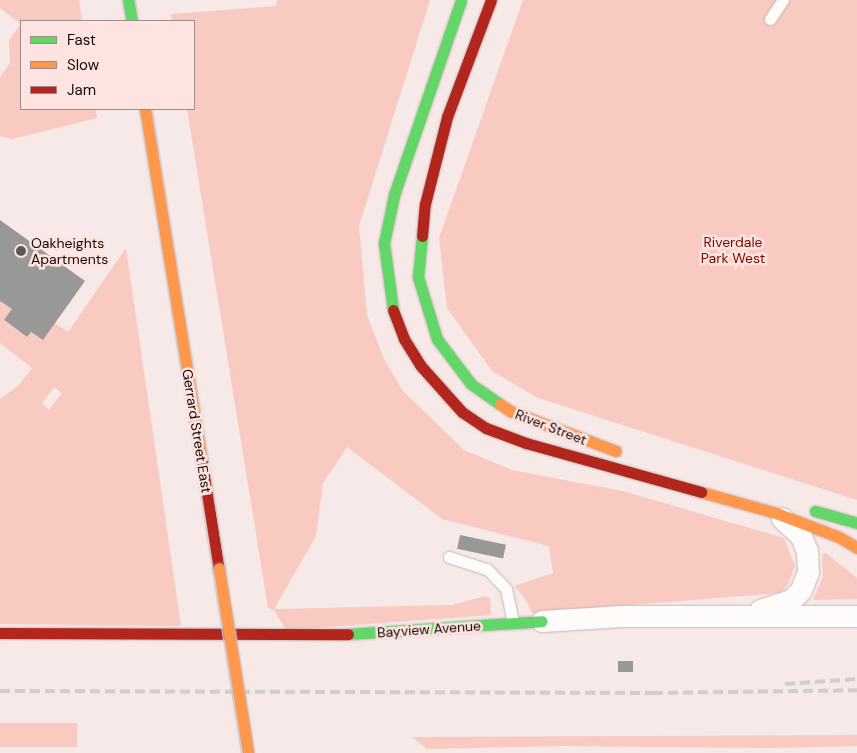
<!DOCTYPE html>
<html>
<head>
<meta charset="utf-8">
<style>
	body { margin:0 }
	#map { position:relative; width:857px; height:753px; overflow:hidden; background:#f7e9e7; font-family:"DM Sans",sans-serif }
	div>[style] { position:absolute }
	.green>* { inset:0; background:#f9cac1; transform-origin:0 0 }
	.building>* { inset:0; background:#989897; transform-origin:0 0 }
	.roads { filter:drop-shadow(0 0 1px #c4b9b7) drop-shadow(0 0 1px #c4b9b7) }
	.lane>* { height:11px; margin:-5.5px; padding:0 5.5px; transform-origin:5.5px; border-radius:5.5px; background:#fefcfb }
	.street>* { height:21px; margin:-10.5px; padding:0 10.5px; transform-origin:10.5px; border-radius:10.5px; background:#fefcfb }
	.fast>* { height:11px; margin:-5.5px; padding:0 5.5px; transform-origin:5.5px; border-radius:5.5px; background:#63d668 }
	.slow>* { height:11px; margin:-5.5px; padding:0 5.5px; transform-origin:5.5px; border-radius:5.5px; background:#ff974d }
	.jam>* { height:11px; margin:-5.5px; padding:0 5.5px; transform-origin:5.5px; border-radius:5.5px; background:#b3261e }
	.tram>* { height:1px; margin:-0.5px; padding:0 0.5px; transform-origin:0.5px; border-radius:0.5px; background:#d2cece }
	.rail>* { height:4px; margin-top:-2px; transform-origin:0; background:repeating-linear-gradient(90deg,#d2cece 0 10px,transparent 0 15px) }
	.bridges { filter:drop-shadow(0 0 1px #c4b9b7) drop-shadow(0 0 1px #c4b9b7) }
	.slow-bridge>* { height:11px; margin:-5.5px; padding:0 5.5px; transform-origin:5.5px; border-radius:5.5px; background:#ff974d }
	.dots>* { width:14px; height:14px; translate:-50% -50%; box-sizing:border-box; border:2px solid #fee4e0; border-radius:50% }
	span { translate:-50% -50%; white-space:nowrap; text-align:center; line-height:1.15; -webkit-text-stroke:5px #fee4e0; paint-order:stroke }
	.park-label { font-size:14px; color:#7d0800 }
	.poi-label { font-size:14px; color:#130908 }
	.left { translate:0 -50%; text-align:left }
	.street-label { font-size:14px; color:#130908 }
	.legend { position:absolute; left:20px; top:20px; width:175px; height:90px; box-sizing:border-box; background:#fee4e0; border:1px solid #a08c8a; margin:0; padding:6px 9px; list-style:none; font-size:15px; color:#130908 }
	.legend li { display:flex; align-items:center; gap:10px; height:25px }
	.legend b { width:25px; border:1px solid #a08c8a }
</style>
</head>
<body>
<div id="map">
	<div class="green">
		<i style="clip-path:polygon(0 0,79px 0,82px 21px,21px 21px,21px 109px,96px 109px,97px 118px,12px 139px,0 136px,0 77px,10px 63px,9px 40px,21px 24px,0 8px)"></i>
		<i style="clip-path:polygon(277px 0,430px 0,359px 226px,367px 315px,384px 359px,403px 391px,464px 450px,512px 470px,623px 491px,784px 538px,795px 566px,787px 586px,780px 593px,532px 613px,524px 597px,514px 586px,553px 573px,549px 546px,442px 519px,347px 447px,323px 483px,316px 536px,274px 609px,452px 605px,485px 596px,490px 598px,491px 615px,286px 630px,274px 610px,268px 608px,187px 109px,194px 109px,194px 21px,172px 21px,171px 14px,276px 6px)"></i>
		<i style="clip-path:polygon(523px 0,857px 0,857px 500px,538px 398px,492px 371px,447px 308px,439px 238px)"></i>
		<i style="clip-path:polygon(evenodd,126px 248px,181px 626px,0 624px,0 399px,18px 386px,32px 368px,0 343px,0 301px,12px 309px,4px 321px,27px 337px,31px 332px,43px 340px,55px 323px,68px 332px,126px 248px,54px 387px,62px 393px,49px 410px,42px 403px,54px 387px)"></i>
		<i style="clip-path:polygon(826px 553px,857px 578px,857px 599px,813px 600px,823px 577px,822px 554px)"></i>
		<i style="left:0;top:723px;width:77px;height:24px"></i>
		<i style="clip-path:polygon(857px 735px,857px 746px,771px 748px,564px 746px,427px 749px,412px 737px)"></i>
	</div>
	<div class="building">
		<i style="clip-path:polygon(0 220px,85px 281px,43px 340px,31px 332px,27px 337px,4px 320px,12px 309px,0 301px)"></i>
		<i style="left:460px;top:535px;width:47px;height:14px;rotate:12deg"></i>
		<i style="left:618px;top:661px;width:15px;height:11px"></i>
	</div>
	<div class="roads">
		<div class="lane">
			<i style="left:770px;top:19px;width:23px;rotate:-56deg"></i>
			<i style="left:449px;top:557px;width:40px;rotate:18deg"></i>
			<i style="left:487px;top:569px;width:28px;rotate:46deg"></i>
			<i style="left:506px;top:589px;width:35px;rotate:78deg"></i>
		</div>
		<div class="street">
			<i style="left:760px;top:610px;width:33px;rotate:-18deg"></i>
			<i style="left:791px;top:600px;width:14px;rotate:-45deg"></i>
			<i style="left:801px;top:590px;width:19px;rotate:-69deg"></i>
			<i style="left:808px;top:572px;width:21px;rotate:-93deg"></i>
			<i style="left:807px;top:551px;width:16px;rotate:-112deg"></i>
			<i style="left:801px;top:536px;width:26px;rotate:-137deg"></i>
			<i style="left:542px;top:621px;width:80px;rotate:-3.6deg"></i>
			<i style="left:622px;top:616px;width:235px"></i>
		</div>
		<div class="fast">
			<i style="left:128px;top:0;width:21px;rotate:79deg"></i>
			<i style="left:422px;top:236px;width:41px;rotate:95.6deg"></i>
			<i style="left:418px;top:277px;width:65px;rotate:73deg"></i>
			<i style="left:437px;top:339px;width:56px;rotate:52.9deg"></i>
			<i style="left:471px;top:384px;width:35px;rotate:35deg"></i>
			<i style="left:393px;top:310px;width:68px;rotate:-97.7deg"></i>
			<i style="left:384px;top:243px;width:49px;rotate:-78.2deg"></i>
			<i style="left:394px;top:195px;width:206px;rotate:-71deg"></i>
			<i style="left:815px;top:511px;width:44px;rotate:15.9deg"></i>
			<i style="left:348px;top:634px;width:194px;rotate:-3.8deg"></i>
		</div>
		<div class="slow">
			<i style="left:145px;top:109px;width:357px;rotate:80.8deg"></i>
			<i style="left:500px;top:404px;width:12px;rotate:35deg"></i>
			<i style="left:510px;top:411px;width:113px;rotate:20.7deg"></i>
			<i style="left:701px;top:492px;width:78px;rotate:15.6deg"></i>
			<i style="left:776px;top:513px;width:67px;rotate:20.9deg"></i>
			<i style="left:839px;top:537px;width:21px;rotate:31deg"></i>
		</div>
		<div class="jam">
			<i style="left:422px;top:236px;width:32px;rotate:-85deg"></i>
			<i style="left:425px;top:204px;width:90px;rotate:-75.8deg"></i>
			<i style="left:447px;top:117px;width:125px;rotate:-69.4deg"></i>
			<i style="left:393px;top:310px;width:31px;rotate:69deg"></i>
			<i style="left:404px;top:339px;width:31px;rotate:58deg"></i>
			<i style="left:420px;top:365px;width:63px;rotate:48.2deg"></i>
			<i style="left:462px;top:412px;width:29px;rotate:34deg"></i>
			<i style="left:486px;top:428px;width:43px;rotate:20.6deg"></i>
			<i style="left:526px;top:443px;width:182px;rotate:15.6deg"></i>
			<i style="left:202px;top:461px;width:109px;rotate:81.1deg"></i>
			<i style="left:0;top:633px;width:348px;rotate:0.2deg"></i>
		</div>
	</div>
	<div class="tram">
		<i style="left:122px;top:0;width:21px;rotate:82deg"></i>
		<i style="left:135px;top:0;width:21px;rotate:82deg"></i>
		<i style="left:139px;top:109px;width:652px;rotate:81deg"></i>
		<i style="left:152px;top:109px;width:652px;rotate:81deg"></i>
	</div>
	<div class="rail">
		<i style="left:785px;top:684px;width:72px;rotate:-4deg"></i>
		<i style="left:0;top:691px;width:653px;rotate:0.18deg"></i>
		<i style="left:653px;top:693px;width:204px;rotate:-0.8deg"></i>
	</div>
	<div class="bridges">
		<div class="slow-bridge">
			<i style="left:219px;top:569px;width:186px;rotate:81deg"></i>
		</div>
	</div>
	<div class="dots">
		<i style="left:21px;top:251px;background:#635756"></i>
	</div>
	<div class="park-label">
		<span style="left:733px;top:250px">Riverdale<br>Park West</span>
	</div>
	<div class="poi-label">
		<span class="left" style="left:31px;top:251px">Oakheights<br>Apartments</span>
	</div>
	<div class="street-label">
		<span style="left:551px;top:427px;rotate:21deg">River Street</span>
		<span style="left:197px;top:431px;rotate:81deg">Gerrard Street East</span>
		<span style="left:429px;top:629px;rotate:-4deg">Bayview Avenue</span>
	</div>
	<ul class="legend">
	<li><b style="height:6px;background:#63d668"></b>Fast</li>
	<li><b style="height:6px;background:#ff974d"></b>Slow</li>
	<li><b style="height:6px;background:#b3261e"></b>Jam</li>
	</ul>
</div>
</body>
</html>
